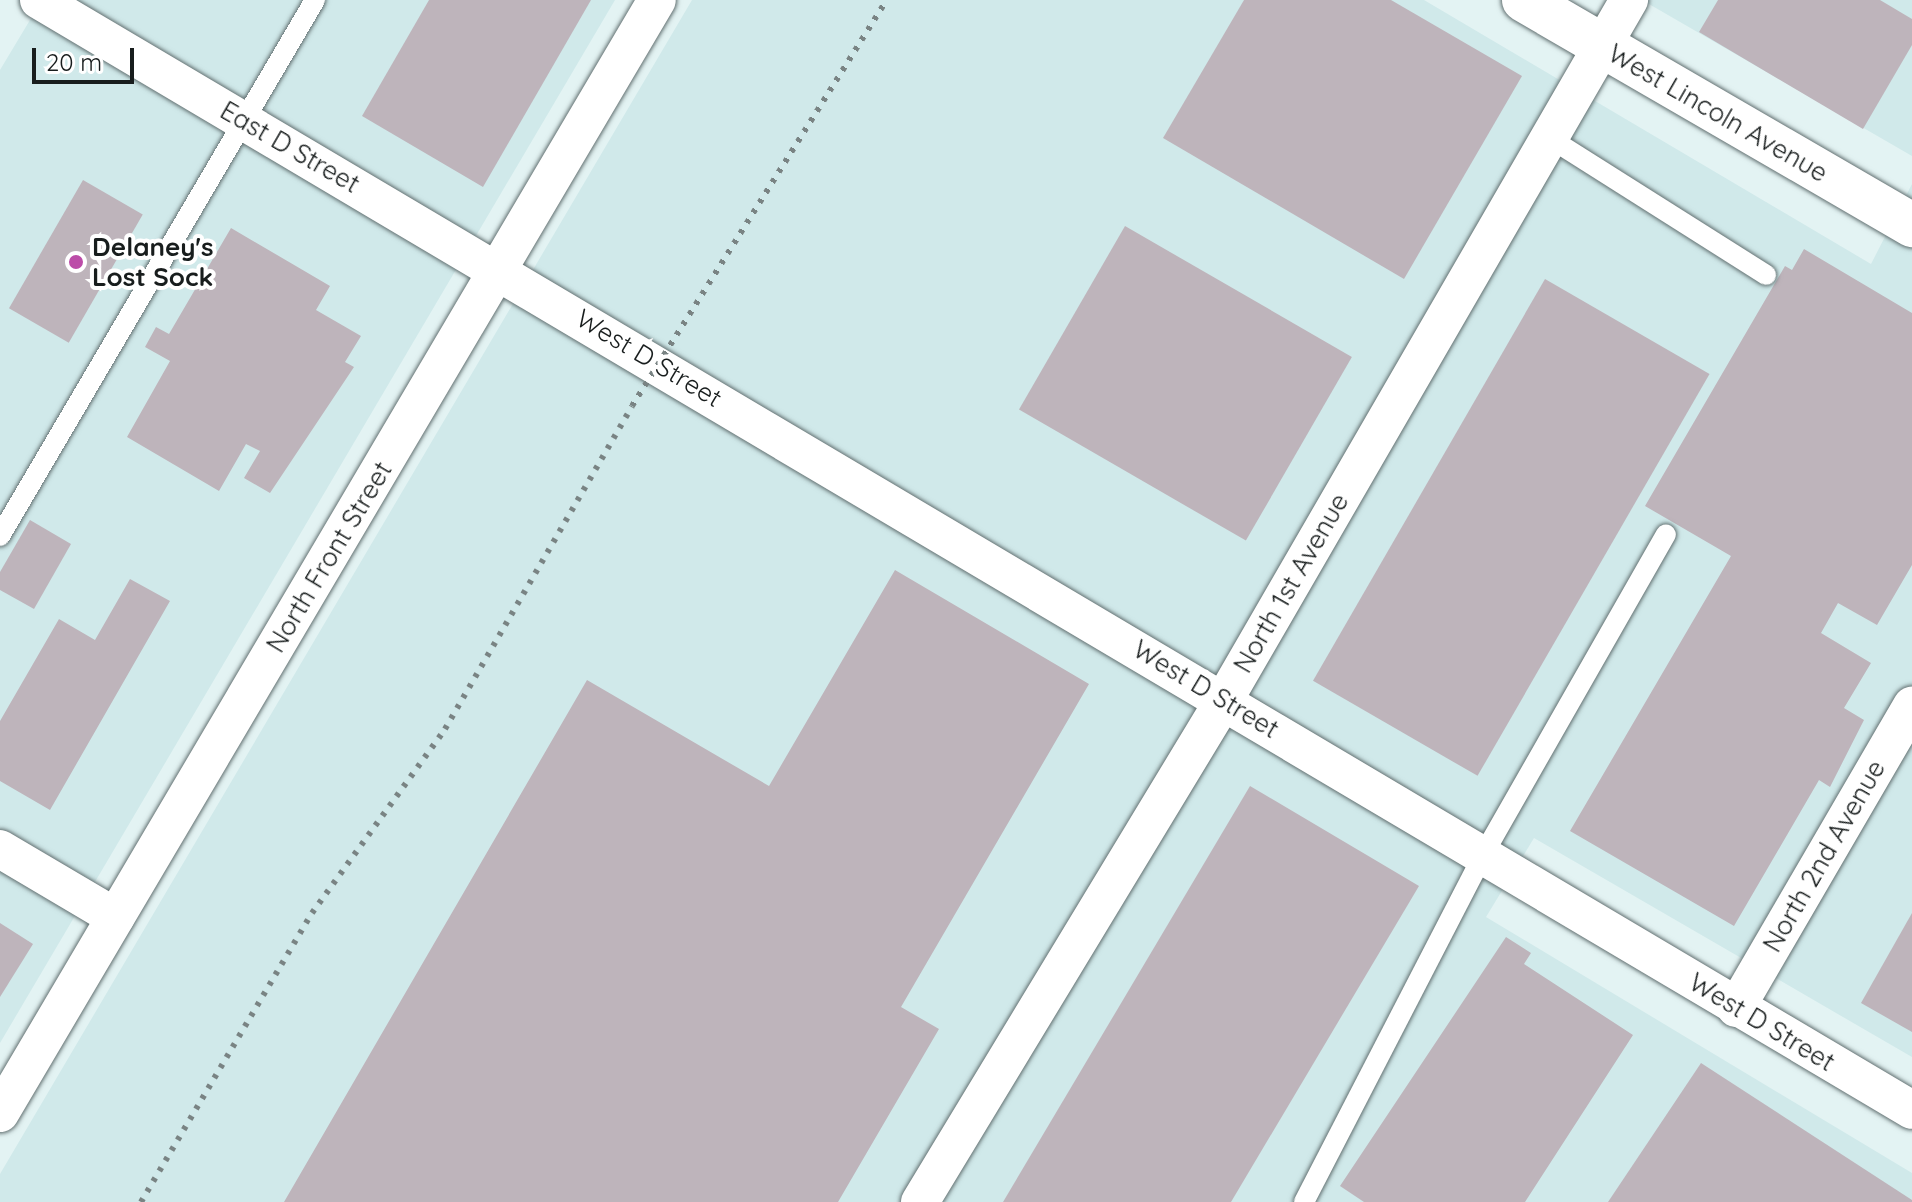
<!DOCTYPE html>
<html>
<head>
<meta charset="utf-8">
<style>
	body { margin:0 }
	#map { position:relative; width:1912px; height:1202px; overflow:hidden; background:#e3f3f3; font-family:Quicksand,sans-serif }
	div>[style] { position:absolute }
	.built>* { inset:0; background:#d0e9ea }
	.building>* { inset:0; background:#beb4bb; transform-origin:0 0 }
	.roads { filter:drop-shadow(0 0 2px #627071) drop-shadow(0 0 2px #627071) }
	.lane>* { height:20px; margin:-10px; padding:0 10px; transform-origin:10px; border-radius:10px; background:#fff }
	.street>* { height:38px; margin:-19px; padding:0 19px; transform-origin:19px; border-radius:19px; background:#fff }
	.secondary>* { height:44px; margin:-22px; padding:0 22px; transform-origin:22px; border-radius:22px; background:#fff }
	.rail>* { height:6px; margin-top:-3px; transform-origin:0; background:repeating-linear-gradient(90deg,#798383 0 4px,transparent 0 12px) }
	.dots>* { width:22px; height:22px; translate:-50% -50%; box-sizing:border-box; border:4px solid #fff; border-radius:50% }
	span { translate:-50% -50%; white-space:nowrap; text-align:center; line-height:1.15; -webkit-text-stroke:8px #fff; paint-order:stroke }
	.street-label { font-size:26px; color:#181d1d }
	.poi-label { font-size:26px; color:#181d1d; font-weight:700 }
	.left { translate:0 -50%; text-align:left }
	.scale { position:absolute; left:32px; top:48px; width:102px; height:36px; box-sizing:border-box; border:4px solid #181d1d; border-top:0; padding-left:10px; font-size:24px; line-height:28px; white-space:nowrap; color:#181d1d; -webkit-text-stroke:6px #fff; paint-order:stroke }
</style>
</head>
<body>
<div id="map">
	<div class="built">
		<i style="clip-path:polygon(42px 0,615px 0,0 1043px,0 70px)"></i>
		<i style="clip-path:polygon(692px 0,1424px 0,1871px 264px,1912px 184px,1912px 1057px,1534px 838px,1486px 917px,1912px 1173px,1912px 1202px,0 1202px,0 1174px)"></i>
		<i style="clip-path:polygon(1642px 0,1912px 0,1912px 156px)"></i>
	</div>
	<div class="building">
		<i style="clip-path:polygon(429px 0,591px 0,483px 187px,362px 116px)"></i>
		<i style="clip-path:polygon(1244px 0,1391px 0,1522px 76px,1404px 279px,1163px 138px)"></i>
		<i style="clip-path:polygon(1718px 0,1880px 0,1912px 19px,1912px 45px,1863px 129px,1699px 32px)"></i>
		<i style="left:83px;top:180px;width:69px;height:148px;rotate:30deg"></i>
		<i style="left:1125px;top:226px;width:262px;height:212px;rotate:30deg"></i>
		<i style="clip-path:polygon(231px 228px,330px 286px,316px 310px,361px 336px,345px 362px,354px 367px,270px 493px,244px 478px,260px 451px,246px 444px,219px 491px,127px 437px,170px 361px,145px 347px,156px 327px,169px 334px)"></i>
		<i style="clip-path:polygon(1804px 249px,1912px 313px,1912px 565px,1877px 625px,1838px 603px,1821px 633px,1871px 663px,1844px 708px,1864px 720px,1830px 787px,1819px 780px,1734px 926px,1570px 831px,1731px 556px,1645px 506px,1785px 266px,1792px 270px)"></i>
		<i style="left:1545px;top:279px;width:190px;height:464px;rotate:30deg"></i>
		<i style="clip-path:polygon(30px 520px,71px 544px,34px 609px,0 590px,0 572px)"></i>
		<i style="clip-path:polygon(895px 570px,1089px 684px,901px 1007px,939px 1029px,838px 1202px,284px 1202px,587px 680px,769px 786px)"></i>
		<i style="clip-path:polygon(130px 579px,170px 601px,50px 810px,0 781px,0 721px,59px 619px,95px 640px)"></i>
		<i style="clip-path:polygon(1250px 786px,1419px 886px,1231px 1202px,1003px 1202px)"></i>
		<i style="clip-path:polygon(1912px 913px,1912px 1032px,1861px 1003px)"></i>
		<i style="clip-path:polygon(0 923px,33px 944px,0 997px)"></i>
		<i style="clip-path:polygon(1506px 937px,1531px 953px,1524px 964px,1633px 1035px,1525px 1202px,1364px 1202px,1340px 1186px)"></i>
		<i style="clip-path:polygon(1701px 1063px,1912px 1200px,1912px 1202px,1608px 1202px)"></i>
	</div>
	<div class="roads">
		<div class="lane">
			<i style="left:1548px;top:137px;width:258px;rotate:32.3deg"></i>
			<i style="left:0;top:536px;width:622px;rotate:-59.56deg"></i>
			<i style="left:1304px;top:1202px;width:390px;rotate:-62.7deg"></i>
			<i style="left:1483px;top:855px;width:369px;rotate:-60.3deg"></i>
		</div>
		<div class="street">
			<i style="left:39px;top:0;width:2177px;rotate:30.65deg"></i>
			<i style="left:0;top:849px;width:134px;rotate:30.6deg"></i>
			<i style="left:1736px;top:1008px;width:350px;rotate:-59.8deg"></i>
			<i style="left:0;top:1113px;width:1292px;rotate:-59.45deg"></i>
			<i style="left:920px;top:1202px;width:587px;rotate:-58.8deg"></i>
			<i style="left:1224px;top:700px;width:809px;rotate:-59.95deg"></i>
		</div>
		<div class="secondary">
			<i style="left:1524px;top:0;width:449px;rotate:30.1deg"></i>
		</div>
	</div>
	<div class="rail">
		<i style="left:141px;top:1202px;width:336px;rotate:-59.4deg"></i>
		<i style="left:312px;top:913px;width:227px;rotate:-54.1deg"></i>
		<i style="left:445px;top:729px;width:373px;rotate:-59.9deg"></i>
		<i style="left:632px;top:406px;width:479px;rotate:-57.9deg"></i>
	</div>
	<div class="dots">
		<i style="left:76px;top:262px;background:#bc4ca8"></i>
	</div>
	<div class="street-label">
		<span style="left:1718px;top:113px;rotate:30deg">West Lincoln Avenue</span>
		<span style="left:290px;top:147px;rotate:30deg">East D Street</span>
		<span style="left:649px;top:358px;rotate:31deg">West D Street</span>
		<span style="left:329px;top:557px;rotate:-59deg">North Front Street</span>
		<span style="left:1291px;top:583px;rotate:-60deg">North 1st Avenue</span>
		<span style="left:1206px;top:689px;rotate:31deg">West D Street</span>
		<span style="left:1824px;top:856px;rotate:-60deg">North 2nd Avenue</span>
		<span style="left:1762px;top:1022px;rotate:31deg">West D Street</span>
	</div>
	<div class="poi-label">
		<span class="left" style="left:92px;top:262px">Delaney's<br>Lost Sock</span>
	</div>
	<div class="scale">20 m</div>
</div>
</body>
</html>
